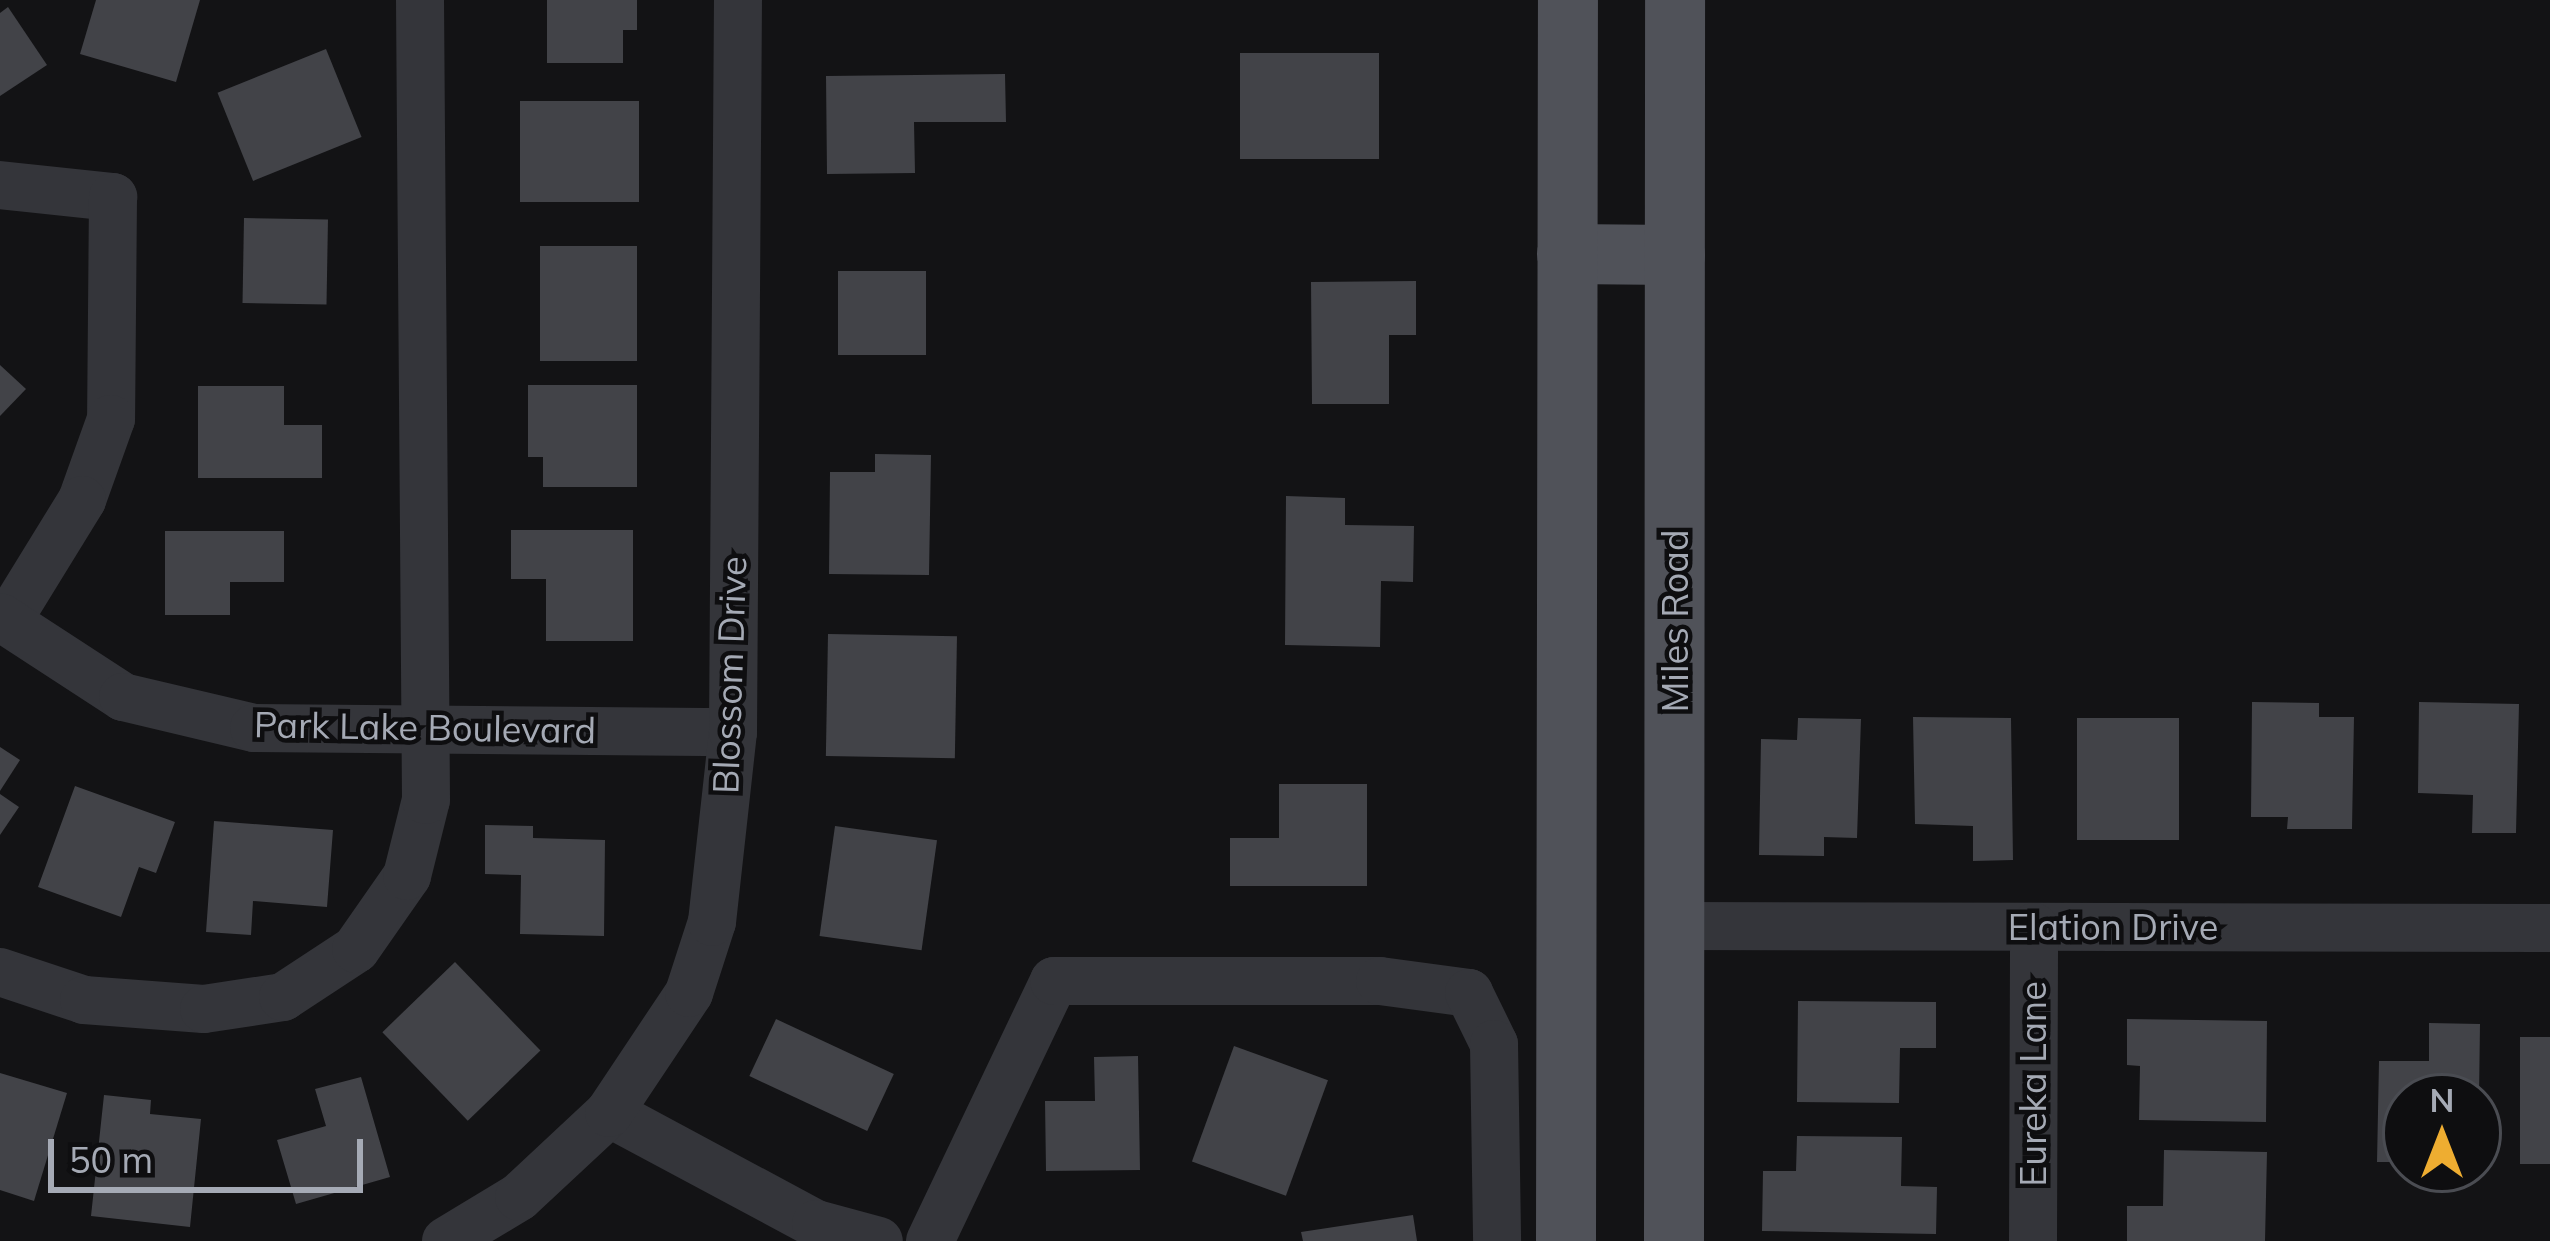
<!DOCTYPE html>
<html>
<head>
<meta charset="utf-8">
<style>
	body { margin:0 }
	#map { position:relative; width:2550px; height:1241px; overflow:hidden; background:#131315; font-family:Mulish,sans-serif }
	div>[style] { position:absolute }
	.building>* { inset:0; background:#424348; transform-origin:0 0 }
	.minor>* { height:48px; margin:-24px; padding:0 24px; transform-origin:24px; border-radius:24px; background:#34353a }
	.major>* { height:60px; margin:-30px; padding:0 30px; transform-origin:30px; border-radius:30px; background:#505259 }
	span { translate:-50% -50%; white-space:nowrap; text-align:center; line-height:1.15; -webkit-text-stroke:9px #0e0e10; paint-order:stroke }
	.street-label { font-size:36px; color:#a5aab5 }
	.north { position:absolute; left:2382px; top:1073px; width:120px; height:120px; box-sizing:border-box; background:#0e0e10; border:3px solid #4a4c52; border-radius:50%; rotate:0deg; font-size:33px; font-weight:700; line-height:48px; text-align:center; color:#a5aab5 }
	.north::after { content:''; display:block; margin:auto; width:42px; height:54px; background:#eead31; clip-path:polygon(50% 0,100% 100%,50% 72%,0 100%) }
	.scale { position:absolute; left:48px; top:1139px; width:315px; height:54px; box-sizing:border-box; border:6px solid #a5aab5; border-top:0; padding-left:15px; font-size:36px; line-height:42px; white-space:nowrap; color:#a5aab5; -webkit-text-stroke:9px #0e0e10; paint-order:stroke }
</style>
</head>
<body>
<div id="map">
	<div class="building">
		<i style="clip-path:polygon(96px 0,200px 0,176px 82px,80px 54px)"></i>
		<i style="clip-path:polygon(547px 0,637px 0,637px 30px,623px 30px,623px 63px,547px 63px)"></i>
		<i style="clip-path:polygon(8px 7px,47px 65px,0 96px,0 13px)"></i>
		<i style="left:326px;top:49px;width:95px;height:117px;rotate:68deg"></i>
		<i style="left:1240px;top:53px;width:139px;height:106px"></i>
		<i style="clip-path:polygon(1005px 74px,1006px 122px,914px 122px,915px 173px,827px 174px,826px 76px)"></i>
		<i style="left:520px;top:101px;width:119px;height:101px"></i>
		<i style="left:244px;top:218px;width:84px;height:85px;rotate:1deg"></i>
		<i style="left:540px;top:246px;width:97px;height:115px"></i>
		<i style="left:838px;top:271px;width:88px;height:84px"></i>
		<i style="clip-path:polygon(1416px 281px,1416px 335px,1389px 335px,1389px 404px,1312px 404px,1311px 282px)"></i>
		<i style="clip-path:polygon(0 365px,26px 389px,0 416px)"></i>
		<i style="clip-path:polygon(528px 385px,637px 385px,637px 487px,543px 487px,543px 457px,528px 457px)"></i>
		<i style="clip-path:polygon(198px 386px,284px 386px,284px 425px,322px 425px,322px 478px,198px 478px)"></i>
		<i style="clip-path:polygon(875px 454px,931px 455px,929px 575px,829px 574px,830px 472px,875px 472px)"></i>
		<i style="clip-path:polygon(1286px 496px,1345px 498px,1345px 525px,1414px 526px,1413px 582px,1381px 581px,1380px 647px,1285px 645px)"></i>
		<i style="clip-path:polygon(511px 530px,633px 530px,633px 641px,546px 641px,546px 579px,511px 579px)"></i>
		<i style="clip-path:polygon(165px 531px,284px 531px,284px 582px,230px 582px,230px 615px,165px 615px)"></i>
		<i style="left:828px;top:634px;width:129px;height:122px;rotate:1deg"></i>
		<i style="clip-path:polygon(2252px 702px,2319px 703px,2319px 717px,2354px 717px,2352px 829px,2287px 829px,2288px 817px,2251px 817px)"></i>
		<i style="clip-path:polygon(2419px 702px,2519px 704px,2516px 833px,2472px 833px,2473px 795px,2418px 793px)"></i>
		<i style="clip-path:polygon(1913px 717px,2011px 718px,2013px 860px,1973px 861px,1973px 826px,1915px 824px)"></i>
		<i style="clip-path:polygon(1798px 718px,1861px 719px,1857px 838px,1824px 837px,1824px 856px,1759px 855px,1761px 739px,1797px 740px)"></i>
		<i style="left:2077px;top:718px;width:102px;height:122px"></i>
		<i style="clip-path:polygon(0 747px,20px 760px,0 791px)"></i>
		<i style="clip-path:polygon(1279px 784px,1367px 784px,1367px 886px,1230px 886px,1230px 838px,1279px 838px)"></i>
		<i style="clip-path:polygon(75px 786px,175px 822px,156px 873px,139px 867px,121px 917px,38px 887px)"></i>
		<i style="clip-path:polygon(0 794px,19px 807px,0 835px)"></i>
		<i style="clip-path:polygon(214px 821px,333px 830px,327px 907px,253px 901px,251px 935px,206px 932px)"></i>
		<i style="clip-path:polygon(485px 825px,533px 826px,533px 838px,605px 840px,604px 936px,520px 934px,521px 875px,485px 874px)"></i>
		<i style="left:835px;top:826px;width:103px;height:111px;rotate:8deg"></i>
		<i style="left:455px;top:962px;width:123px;height:101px;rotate:46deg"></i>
		<i style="clip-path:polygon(1798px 1001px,1936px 1002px,1936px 1048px,1900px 1048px,1899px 1103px,1797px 1102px)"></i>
		<i style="left:776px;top:1019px;width:130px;height:63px;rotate:25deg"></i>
		<i style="clip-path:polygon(2127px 1019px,2267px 1021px,2266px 1122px,2139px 1120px,2140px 1066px,2127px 1065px)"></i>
		<i style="clip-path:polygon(2429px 1023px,2480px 1024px,2479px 1097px,2406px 1097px,2406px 1162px,2377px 1162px,2379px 1061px,2429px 1061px)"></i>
		<i style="left:2520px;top:1037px;width:30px;height:127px"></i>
		<i style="left:1234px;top:1046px;width:100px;height:123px;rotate:20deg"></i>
		<i style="clip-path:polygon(1138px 1056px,1140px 1170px,1046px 1171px,1045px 1101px,1095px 1101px,1094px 1057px)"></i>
		<i style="clip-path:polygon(0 1073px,67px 1093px,34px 1201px,0 1190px)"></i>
		<i style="clip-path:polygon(361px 1077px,390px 1177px,296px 1204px,277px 1140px,326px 1126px,315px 1089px)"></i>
		<i style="clip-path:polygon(104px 1095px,151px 1100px,150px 1114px,201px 1119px,190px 1227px,91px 1216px)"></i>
		<i style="clip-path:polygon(1797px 1136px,1902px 1137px,1901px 1186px,1937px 1187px,1936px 1234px,1762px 1231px,1763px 1171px,1796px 1171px)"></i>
		<i style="clip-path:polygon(2164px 1150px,2267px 1152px,2265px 1241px,2127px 1241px,2127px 1206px,2163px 1206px)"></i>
		<i style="clip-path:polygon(1413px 1215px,1417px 1241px,1303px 1241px,1301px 1232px)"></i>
	</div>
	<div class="minor">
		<i style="left:0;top:185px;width:114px;rotate:6.1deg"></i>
		<i style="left:113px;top:197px;width:222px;rotate:90.5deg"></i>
		<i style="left:111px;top:419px;width:86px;rotate:109.7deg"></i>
		<i style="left:82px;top:500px;width:143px;rotate:121.6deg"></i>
		<i style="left:0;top:617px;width:147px;rotate:33deg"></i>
		<i style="left:123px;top:697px;width:135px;rotate:13.3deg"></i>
		<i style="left:254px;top:728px;width:479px;rotate:0.5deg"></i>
		<i style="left:1676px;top:926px;width:874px;rotate:0.13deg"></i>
		<i style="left:0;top:972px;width:89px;rotate:18.4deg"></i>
		<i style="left:84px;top:1000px;width:120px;rotate:4.3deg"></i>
		<i style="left:204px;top:1009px;width:80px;rotate:-8.6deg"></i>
		<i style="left:283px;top:997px;width:87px;rotate:-33.3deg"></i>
		<i style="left:356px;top:949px;width:89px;rotate:-55.1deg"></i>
		<i style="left:407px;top:876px;width:78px;rotate:-76deg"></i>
		<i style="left:426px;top:800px;width:800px;rotate:-90.43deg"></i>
		<i style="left:609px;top:1113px;width:235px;rotate:28.2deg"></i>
		<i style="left:816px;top:1224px;width:65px;rotate:15.1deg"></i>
		<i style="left:446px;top:1241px;width:85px;rotate:-31.1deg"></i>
		<i style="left:519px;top:1197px;width:123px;rotate:-43deg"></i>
		<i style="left:609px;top:1113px;width:144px;rotate:-56.3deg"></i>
		<i style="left:689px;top:993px;width:75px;rotate:-72.1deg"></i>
		<i style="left:712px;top:922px;width:191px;rotate:-83.7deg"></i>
		<i style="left:733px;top:732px;width:732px;rotate:-89.61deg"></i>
		<i style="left:930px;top:1241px;width:288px;rotate:-64.5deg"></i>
		<i style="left:1054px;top:981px;width:326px"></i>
		<i style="left:1380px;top:981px;width:90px;rotate:7.7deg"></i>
		<i style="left:1469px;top:993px;width:57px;rotate:63.9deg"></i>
		<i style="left:1494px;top:1044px;width:197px;rotate:89.1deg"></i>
		<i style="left:2033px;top:1241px;width:314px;rotate:-89.8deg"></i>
	</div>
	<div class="major">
		<i style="left:1567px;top:254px;width:108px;rotate:0.5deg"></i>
		<i style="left:1566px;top:1241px;width:1241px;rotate:-89.91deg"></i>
		<i style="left:1674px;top:1241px;width:1241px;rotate:-89.95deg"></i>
	</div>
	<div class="street-label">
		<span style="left:1675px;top:621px;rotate:-90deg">Miles Road</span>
		<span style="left:729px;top:675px;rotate:-88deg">Blossom Drive</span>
		<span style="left:425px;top:727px;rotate:1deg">Park Lake Boulevard</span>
		<span style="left:2113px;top:927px">Elation Drive</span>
		<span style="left:2033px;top:1084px;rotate:-90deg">Eureka Lane</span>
	</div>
	<div class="north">N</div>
	<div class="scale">50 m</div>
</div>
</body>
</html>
